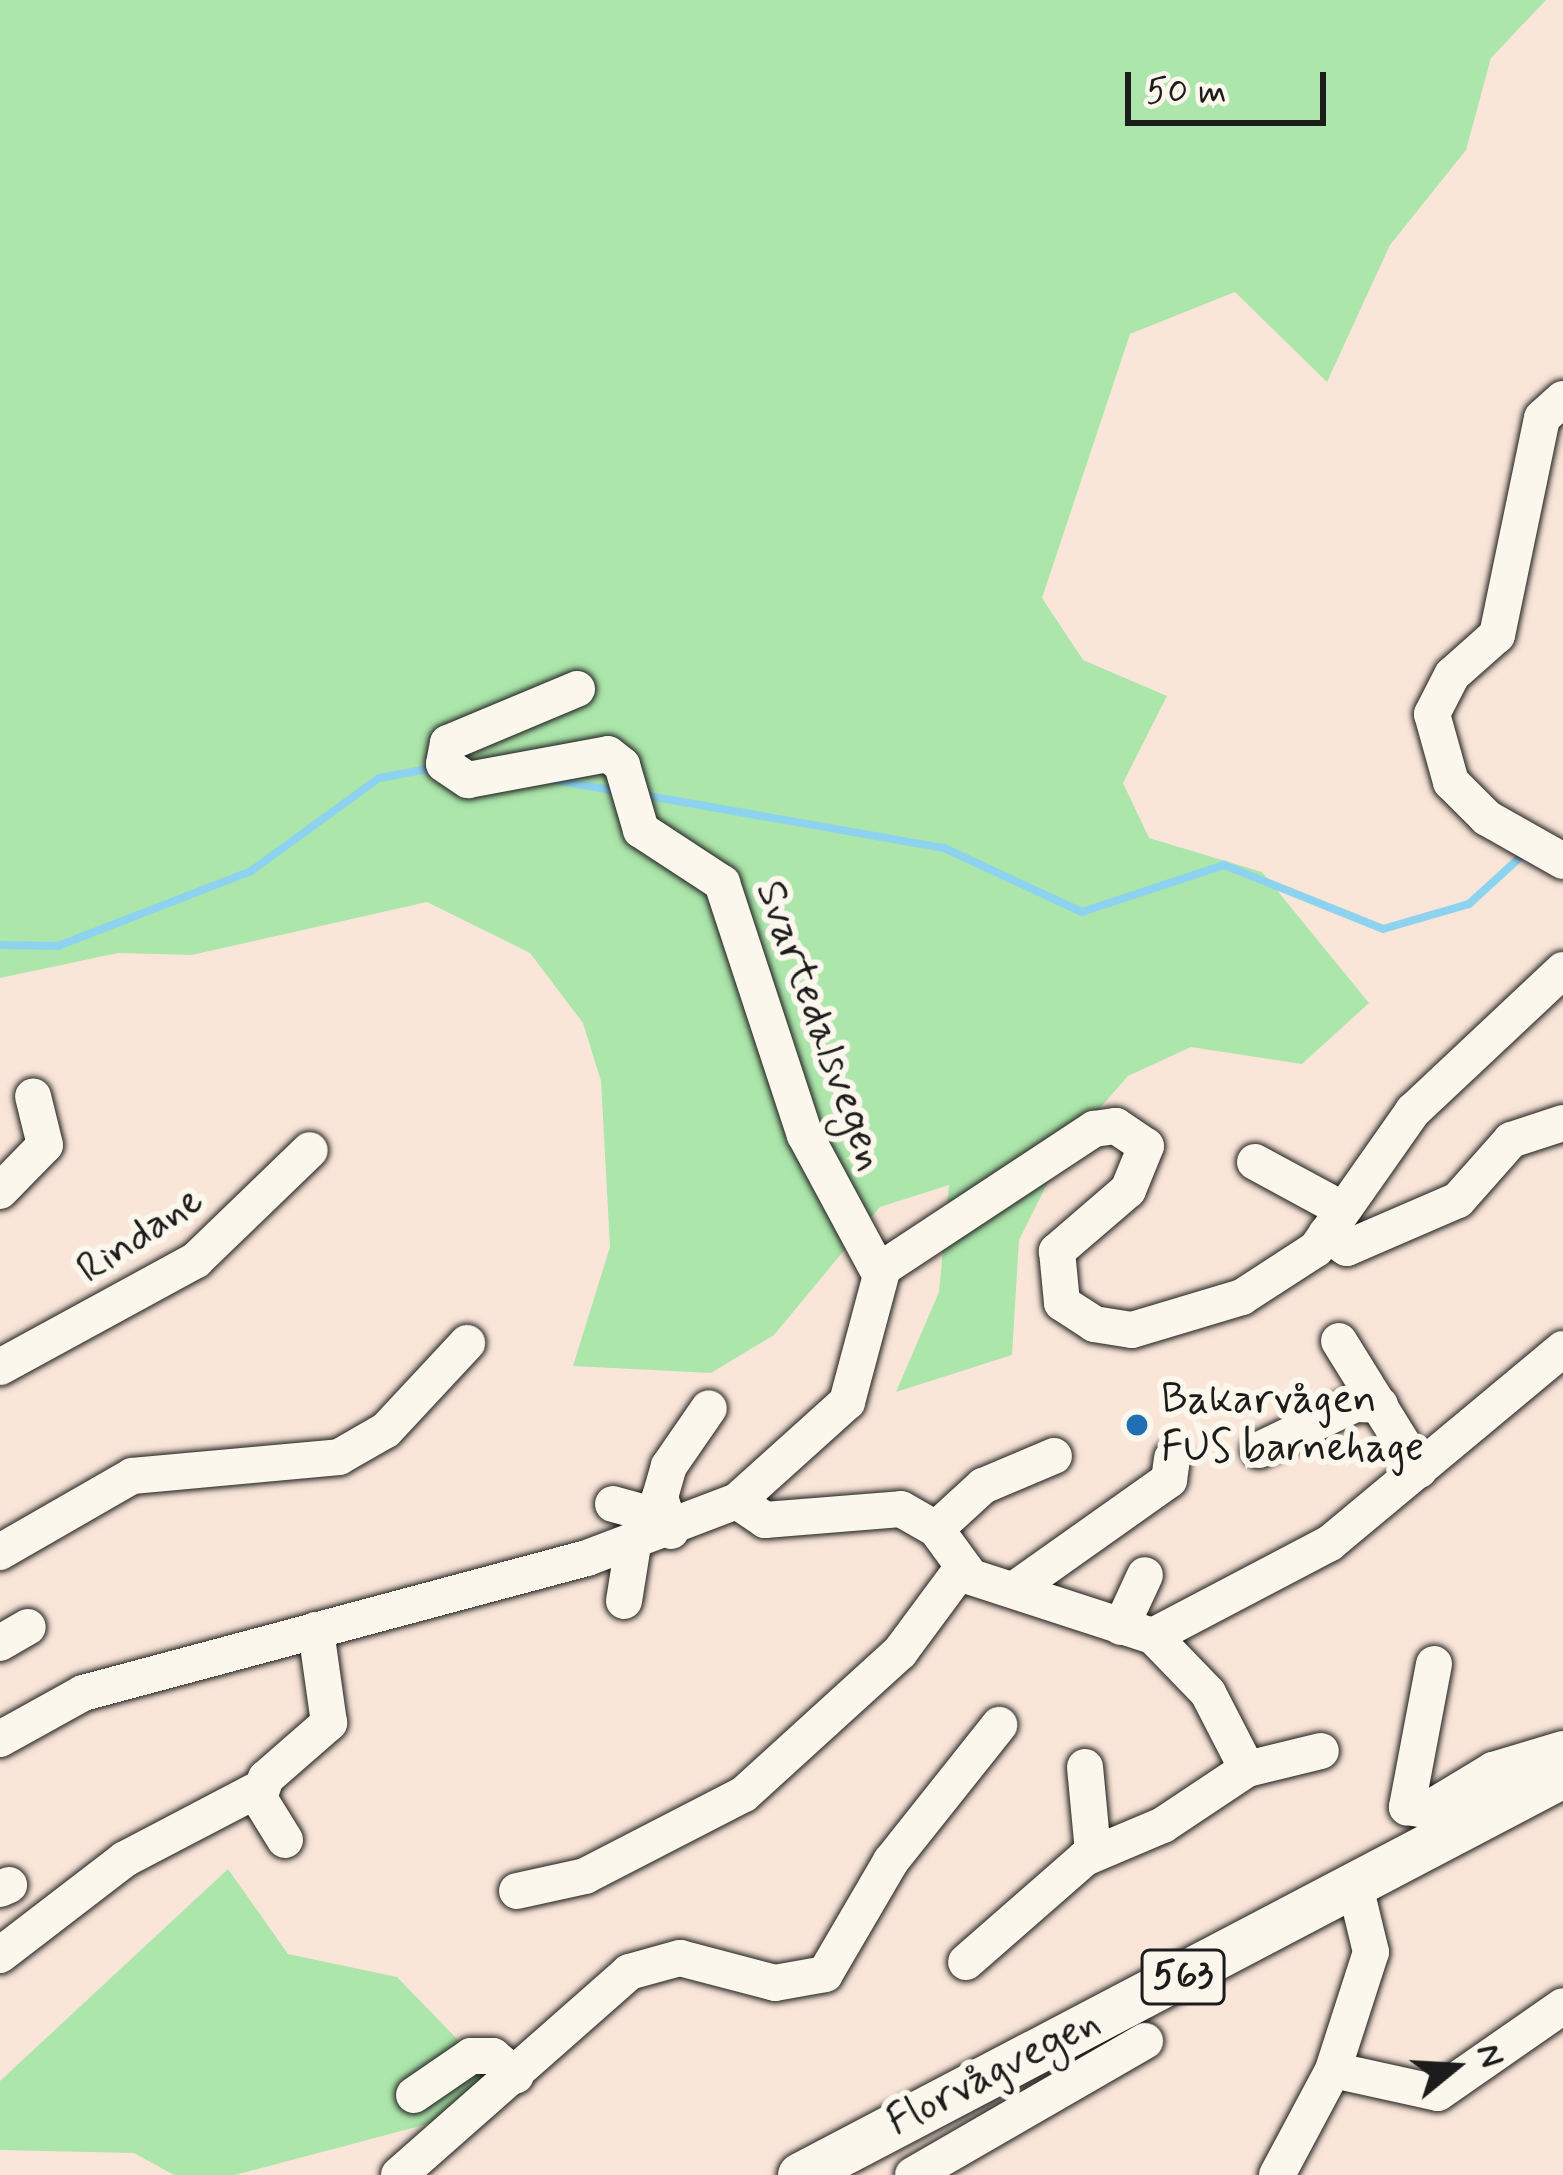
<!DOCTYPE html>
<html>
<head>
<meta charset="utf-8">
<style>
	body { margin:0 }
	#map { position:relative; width:1563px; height:2175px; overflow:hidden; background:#fae6d9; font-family:Mynerve,sans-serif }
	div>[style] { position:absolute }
	.green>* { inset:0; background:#ace6ab }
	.stream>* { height:8px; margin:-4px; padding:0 4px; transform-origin:4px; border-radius:4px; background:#8dd3ef }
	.roads { filter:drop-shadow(0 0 3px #1c1c1c) drop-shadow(0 0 3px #1c1c1c) }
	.minor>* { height:36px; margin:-18px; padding:0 18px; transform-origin:18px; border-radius:18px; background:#fbf7ec }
	.major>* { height:45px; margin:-22.5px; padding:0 22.5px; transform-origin:22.5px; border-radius:22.5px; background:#fbf7ec }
	.dots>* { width:33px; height:33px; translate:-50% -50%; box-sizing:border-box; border:6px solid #fbf7ec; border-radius:50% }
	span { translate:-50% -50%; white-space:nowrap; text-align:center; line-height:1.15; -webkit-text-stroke:12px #fbf7ec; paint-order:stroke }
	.shield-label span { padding:3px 9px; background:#fbf7ec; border:3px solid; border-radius:9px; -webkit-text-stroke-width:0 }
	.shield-label { font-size:39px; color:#1c1c1c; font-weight:700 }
	.street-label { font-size:42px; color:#1c1c1c }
	.poi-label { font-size:42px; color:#1c1c1c }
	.left { translate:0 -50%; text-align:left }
	.north { position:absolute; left:1395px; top:2007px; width:120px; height:120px; -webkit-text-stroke:9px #fbf7ec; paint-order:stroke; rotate:72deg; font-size:33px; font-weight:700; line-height:48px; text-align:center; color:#1c1c1c }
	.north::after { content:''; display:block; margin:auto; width:42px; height:54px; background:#1c1c1c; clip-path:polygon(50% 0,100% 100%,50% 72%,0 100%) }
	.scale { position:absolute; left:1125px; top:72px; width:201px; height:54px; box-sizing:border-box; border:6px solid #1c1c1c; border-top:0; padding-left:15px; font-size:36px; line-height:42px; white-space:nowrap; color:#1c1c1c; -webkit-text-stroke:9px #fbf7ec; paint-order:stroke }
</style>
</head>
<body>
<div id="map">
	<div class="green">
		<i style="clip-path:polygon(0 0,1546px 0,1491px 58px,1466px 150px,1390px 245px,1327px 382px,1235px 292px,1130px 334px,1042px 598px,1083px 660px,1167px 696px,1123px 783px,1149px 838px,1262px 872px,1369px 1003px,1302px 1064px,1191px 1047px,1128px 1076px,1065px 1148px,1019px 1240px,1012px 1355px,896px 1392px,939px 1292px,949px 1185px,880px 1207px,774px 1335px,711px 1373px,573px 1366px,610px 1247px,601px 1081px,583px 1023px,530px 953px,427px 902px,192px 955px,118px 953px,0 978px)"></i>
		<i style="clip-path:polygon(228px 1869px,288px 1954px,397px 1977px,490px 2073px,473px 2112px,235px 2175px,174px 2175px,134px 2153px,0 2150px,0 2081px)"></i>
	</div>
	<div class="stream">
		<i style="left:554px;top:780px;width:63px;rotate:10.1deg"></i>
		<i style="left:643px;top:795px;width:306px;rotate:10deg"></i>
		<i style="left:944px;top:848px;width:152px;rotate:24.9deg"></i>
		<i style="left:1082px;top:912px;width:150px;rotate:-18.3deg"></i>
		<i style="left:1224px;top:865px;width:171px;rotate:21.9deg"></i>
		<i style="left:1383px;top:929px;width:90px;rotate:-16.2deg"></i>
		<i style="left:1469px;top:904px;width:77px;rotate:-42.4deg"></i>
		<i style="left:0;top:945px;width:58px;rotate:1deg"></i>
		<i style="left:58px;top:946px;width:207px;rotate:-21.2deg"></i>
		<i style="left:251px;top:871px;width:158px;rotate:-36deg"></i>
		<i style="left:379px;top:778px;width:55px;rotate:-10.5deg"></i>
	</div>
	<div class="roads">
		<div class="minor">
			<i style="left:1563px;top:399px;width:28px;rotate:138deg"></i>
			<i style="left:1542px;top:418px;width:222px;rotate:101.7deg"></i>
			<i style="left:1497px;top:635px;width:60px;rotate:138.4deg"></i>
			<i style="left:1452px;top:675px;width:44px;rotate:117.1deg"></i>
			<i style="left:1432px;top:714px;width:71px;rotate:74.4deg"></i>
			<i style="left:1451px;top:782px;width:51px;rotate:45deg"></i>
			<i style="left:1487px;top:818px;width:87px;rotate:29.5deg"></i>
			<i style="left:577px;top:689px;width:140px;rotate:157.3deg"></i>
			<i style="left:448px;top:743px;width:21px;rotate:101deg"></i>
			<i style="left:444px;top:764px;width:29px;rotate:34deg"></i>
			<i style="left:468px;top:780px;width:142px;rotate:-10.5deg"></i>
			<i style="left:608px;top:754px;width:18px;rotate:38deg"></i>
			<i style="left:622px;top:765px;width:68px;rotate:73.7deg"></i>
			<i style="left:641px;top:830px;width:97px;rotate:33.2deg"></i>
			<i style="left:722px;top:883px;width:265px;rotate:71.8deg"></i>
			<i style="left:805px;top:1135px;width:158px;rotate:61.7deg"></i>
			<i style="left:1255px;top:1162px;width:99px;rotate:28.4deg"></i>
			<i style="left:0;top:1191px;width:64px;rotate:-45.6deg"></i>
			<i style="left:45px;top:1145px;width:50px;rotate:-103.8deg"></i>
			<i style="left:1326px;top:1234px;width:25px;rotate:34deg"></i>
			<i style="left:1347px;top:1248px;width:121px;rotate:-23.4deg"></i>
			<i style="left:1458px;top:1200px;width:80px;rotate:-48.5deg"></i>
			<i style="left:1511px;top:1140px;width:55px;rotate:-18.1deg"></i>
			<i style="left:1339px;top:1341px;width:152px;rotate:58.2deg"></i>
			<i style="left:0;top:1367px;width:223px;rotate:-28.6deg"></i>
			<i style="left:196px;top:1260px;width:158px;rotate:-44deg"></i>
			<i style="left:1259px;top:1450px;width:106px;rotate:-25.6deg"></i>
			<i style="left:1355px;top:1404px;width:25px;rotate:2deg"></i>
			<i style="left:737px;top:1501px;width:34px;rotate:34deg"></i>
			<i style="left:765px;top:1520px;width:136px;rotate:-4.6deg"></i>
			<i style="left:901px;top:1509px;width:40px;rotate:29.7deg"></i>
			<i style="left:936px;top:1529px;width:59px;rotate:53.9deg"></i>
			<i style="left:971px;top:1577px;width:191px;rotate:18deg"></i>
			<i style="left:1153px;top:1636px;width:79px;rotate:46deg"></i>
			<i style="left:1208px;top:1693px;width:85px;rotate:62.8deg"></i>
			<i style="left:1247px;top:1769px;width:101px;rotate:146.3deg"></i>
			<i style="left:1163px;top:1825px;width:85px;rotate:157.1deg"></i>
			<i style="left:1085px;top:1858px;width:158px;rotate:138.8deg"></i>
			<i style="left:613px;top:1504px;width:53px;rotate:15.4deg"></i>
			<i style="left:936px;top:1529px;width:64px;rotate:-42.5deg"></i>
			<i style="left:983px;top:1486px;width:77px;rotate:-22.9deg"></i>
			<i style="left:671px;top:1531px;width:36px;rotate:-108deg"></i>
			<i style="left:660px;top:1497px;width:32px;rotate:-74deg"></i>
			<i style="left:669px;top:1466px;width:70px;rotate:-55.4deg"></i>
			<i style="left:0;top:1552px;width:152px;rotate:-29.9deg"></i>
			<i style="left:132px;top:1476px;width:208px;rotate:-5.2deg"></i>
			<i style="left:339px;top:1457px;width:54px;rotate:-29.9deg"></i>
			<i style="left:386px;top:1430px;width:119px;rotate:-47deg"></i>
			<i style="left:1015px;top:1589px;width:189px;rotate:-35.3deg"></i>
			<i style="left:1169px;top:1480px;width:22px;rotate:-82deg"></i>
			<i style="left:624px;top:1601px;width:57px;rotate:-80.9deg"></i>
			<i style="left:1121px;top:1627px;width:57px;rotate:-65.2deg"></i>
			<i style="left:1153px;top:1636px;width:200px;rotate:-27.7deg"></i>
			<i style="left:1330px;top:1543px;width:303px;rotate:-39.8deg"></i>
			<i style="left:0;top:1643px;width:32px;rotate:-30deg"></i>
			<i style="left:1434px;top:1664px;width:146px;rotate:100.7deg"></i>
			<i style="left:1407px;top:1807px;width:20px;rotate:9deg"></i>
			<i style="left:1427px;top:1810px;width:77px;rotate:-31.2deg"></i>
			<i style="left:1493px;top:1770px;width:41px;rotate:67.2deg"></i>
			<i style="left:0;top:1739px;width:95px;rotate:-29deg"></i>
			<i style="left:83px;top:1693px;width:522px;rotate:-15deg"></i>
			<i style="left:587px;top:1558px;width:160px;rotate:-20.8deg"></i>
			<i style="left:737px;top:1501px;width:148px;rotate:-42deg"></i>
			<i style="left:847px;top:1402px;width:139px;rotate:-75deg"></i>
			<i style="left:883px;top:1268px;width:253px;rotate:-33.4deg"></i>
			<i style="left:1094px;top:1129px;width:22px;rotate:-8deg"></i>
			<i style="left:1116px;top:1126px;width:36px;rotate:34deg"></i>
			<i style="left:1146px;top:1146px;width:48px;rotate:112.2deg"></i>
			<i style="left:1128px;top:1190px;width:94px;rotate:139.3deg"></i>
			<i style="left:1057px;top:1251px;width:52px;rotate:84.5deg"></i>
			<i style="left:1062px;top:1303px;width:38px;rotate:33deg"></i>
			<i style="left:1094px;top:1324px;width:38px;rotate:9deg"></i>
			<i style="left:1132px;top:1330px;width:115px;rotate:-16.7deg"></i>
			<i style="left:1242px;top:1297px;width:88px;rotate:-33deg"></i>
			<i style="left:1316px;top:1249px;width:169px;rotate:-54.9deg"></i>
			<i style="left:1413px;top:1111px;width:206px;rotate:-43.2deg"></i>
			<i style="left:1085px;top:1767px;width:74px;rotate:84.6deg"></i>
			<i style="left:1092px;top:1841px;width:13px;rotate:29deg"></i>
			<i style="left:1247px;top:1769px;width:76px;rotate:-13.7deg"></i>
			<i style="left:1493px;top:1770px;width:73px;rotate:-16.7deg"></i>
			<i style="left:285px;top:1840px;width:49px;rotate:-121.8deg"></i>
			<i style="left:259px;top:1798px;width:21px;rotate:-71deg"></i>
			<i style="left:266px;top:1778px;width:84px;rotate:-41.1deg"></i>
			<i style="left:329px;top:1723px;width:94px;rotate:-98deg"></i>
			<i style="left:0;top:1889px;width:10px;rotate:-24deg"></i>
			<i style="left:1356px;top:1890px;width:64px;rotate:76.4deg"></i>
			<i style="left:1371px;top:1952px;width:124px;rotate:107.9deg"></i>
			<i style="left:1333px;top:2070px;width:107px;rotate:12.4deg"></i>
			<i style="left:1438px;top:2093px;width:152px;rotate:-34.8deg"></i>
			<i style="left:517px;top:1891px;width:70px;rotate:-12.4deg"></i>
			<i style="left:585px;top:1876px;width:179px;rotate:-27.3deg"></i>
			<i style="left:744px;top:1794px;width:211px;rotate:-42.3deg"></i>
			<i style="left:900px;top:1652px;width:101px;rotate:-53.5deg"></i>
			<i style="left:0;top:1955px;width:158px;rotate:-37.5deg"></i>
			<i style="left:125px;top:1859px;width:153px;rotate:-27.6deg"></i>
			<i style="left:414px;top:2095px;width:69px;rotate:-34.4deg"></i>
			<i style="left:471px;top:2056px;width:22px"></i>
			<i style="left:493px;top:2056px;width:30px;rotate:41deg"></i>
			<i style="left:399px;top:2175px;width:307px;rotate:-41.4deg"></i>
			<i style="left:629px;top:1972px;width:53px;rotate:-15.4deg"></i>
			<i style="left:680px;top:1958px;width:98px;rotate:14.7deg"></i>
			<i style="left:775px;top:1983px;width:51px;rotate:-10.2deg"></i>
			<i style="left:825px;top:1974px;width:131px;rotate:-59.7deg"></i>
			<i style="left:891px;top:1861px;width:174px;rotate:-51.5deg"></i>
			<i style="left:913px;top:2175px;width:268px;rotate:-30deg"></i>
			<i style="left:1277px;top:2175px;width:119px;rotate:-61.9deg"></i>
		</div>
		<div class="major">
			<i style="left:800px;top:2175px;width:861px;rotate:-27.67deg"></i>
		</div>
	</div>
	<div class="dots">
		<i style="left:1137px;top:1425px;background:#1f6fb2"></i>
	</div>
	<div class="shield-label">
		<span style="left:1183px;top:1977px">563</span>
	</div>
	<div class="street-label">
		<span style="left:819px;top:1026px;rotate:70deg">Svartedalsvegen</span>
		<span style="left:141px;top:1236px;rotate:-34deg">Rindane</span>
		<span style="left:994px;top:2073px;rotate:-27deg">Florvågvegen</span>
	</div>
	<div class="poi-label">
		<span class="left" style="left:1161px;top:1425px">Bakarvågen<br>FUS barnehage</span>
	</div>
	<div class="north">N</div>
	<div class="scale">50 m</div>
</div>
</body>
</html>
